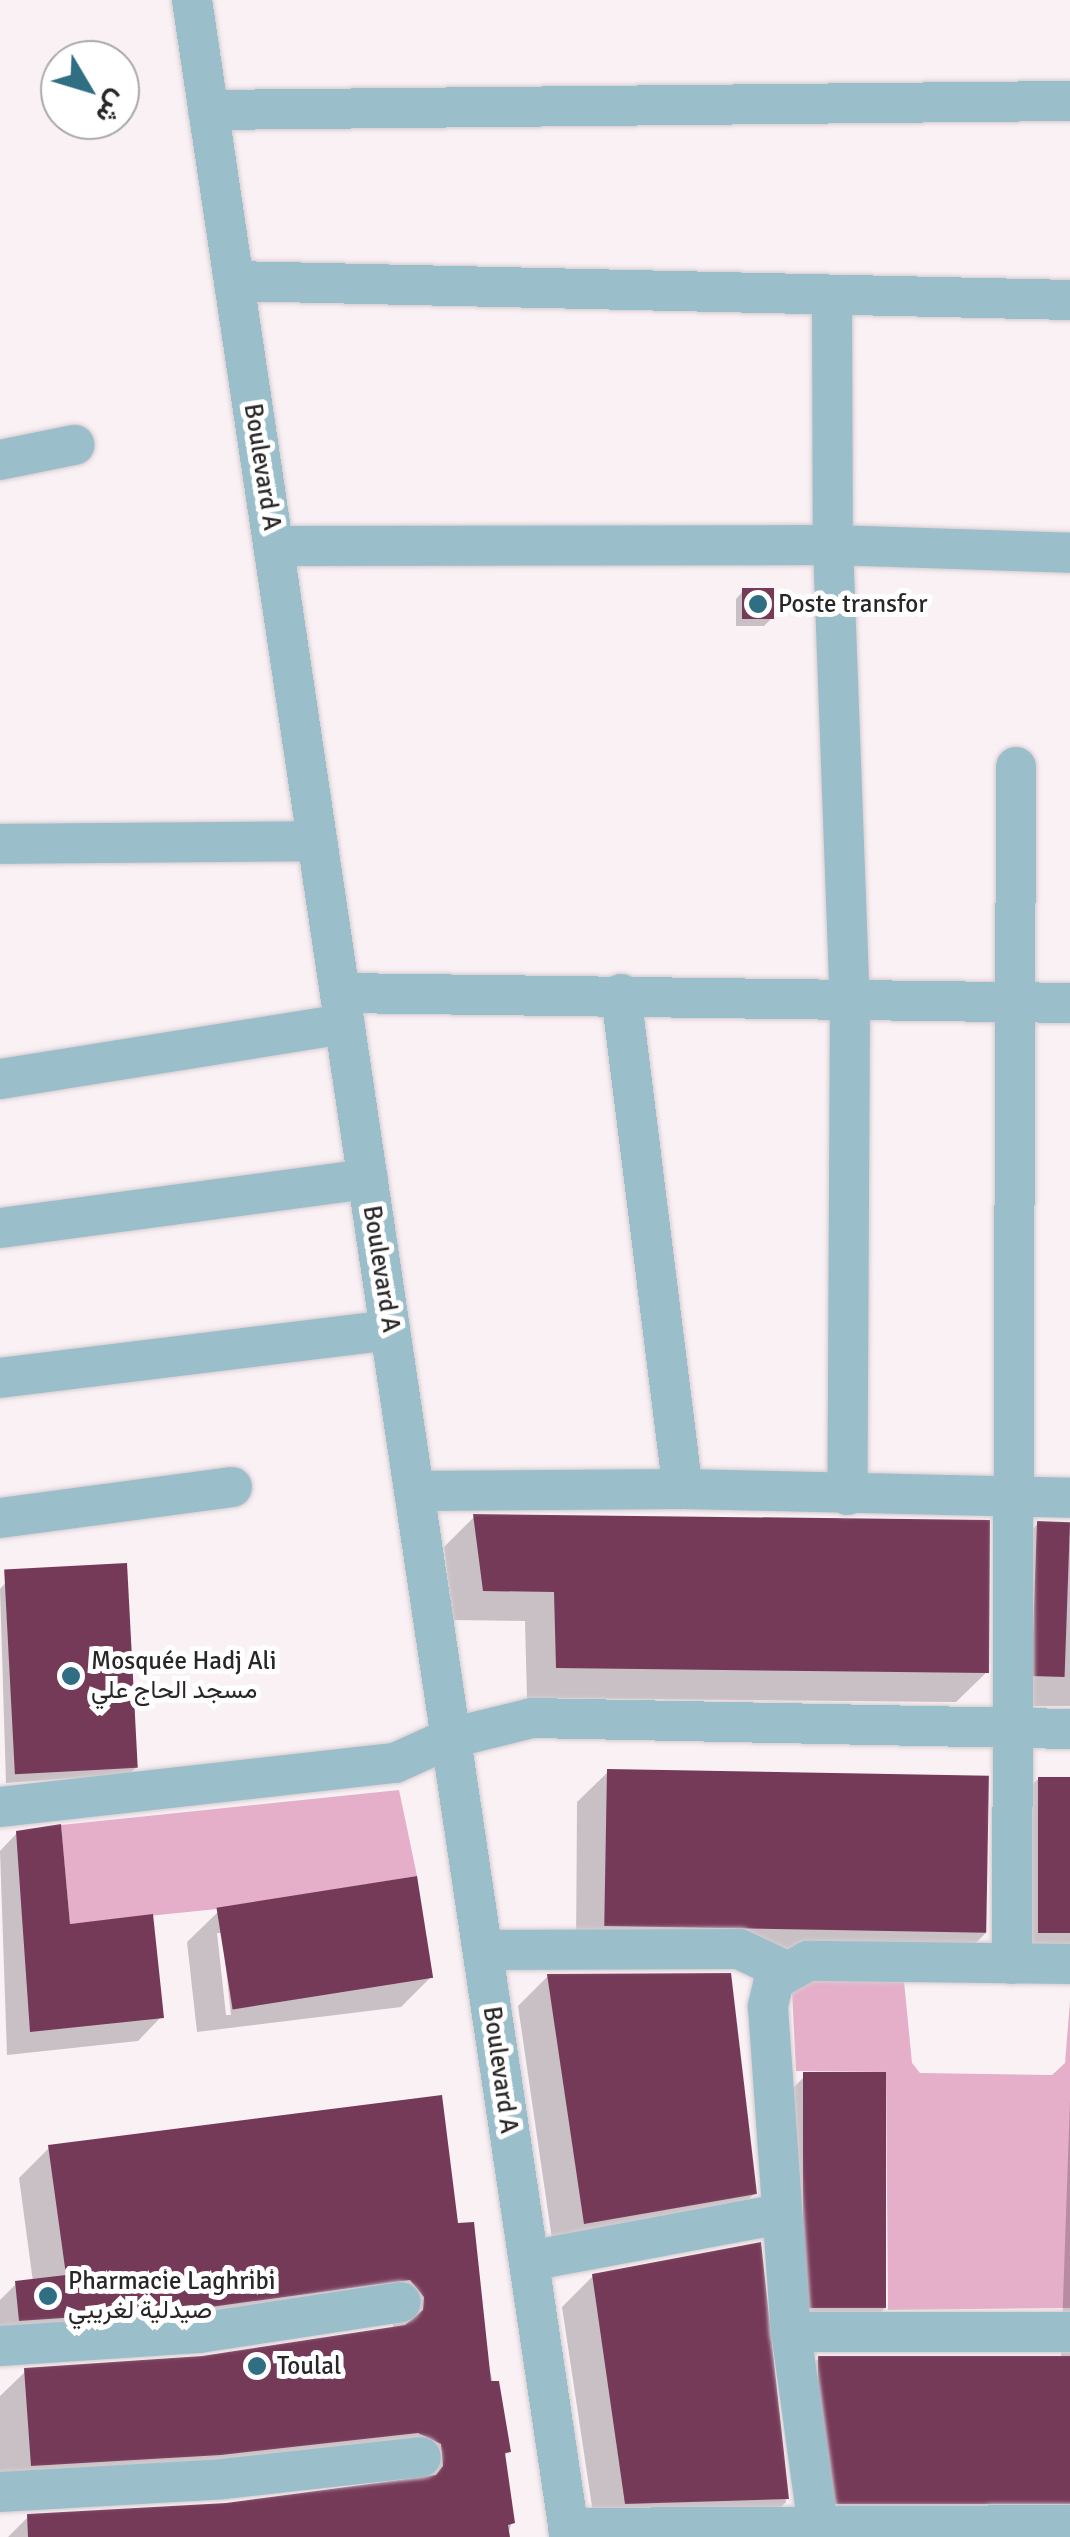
<!DOCTYPE html>
<html>
<head>
<meta charset="utf-8">
<style>
	body { margin:0 }
	#map { position:relative; width:1070px; height:2537px; overflow:hidden; background:#faf1f5; font-family:Signika,Vazirmatn,sans-serif }
	div>[style] { position:absolute }
	.green>* { inset:0; background:#e5afc9 }
	.shadow>* { inset:0; background:#0003 }
	.building>* { inset:0; background:#763a59; transform-origin:0 0 }
	.roads { filter:drop-shadow(0 0 2px #d4ccd0) drop-shadow(0 0 2px #d4ccd0) }
	.minor>* { height:40px; margin:-20px; padding:0 20px; transform-origin:20px; border-radius:20px; background:#9bbecb }
	.dots>* { width:28px; height:28px; translate:-50% -50%; box-sizing:border-box; border:5px solid #fff; border-radius:50% }
	span { translate:-50% -50%; white-space:nowrap; text-align:center; line-height:1.15; -webkit-text-stroke:10px #fff; paint-order:stroke }
	.street-label { font-size:25px; color:#292627 }
	.poi-label { font-size:25px; color:#292627 }
	.left { translate:0 -50%; text-align:left }
	.north { position:absolute; left:40px; top:40px; width:100px; height:100px; box-sizing:border-box; background:#fff; border:2px solid #a9a8a9; border-radius:50%; rotate:128deg; font-size:28px; font-weight:700; line-height:40px; text-align:center; color:#292627 }
	.north::after { content:''; display:block; margin:auto; width:35px; height:45px; background:#2f6e83; clip-path:polygon(50% 0,100% 100%,50% 72%,0 100%) }
</style>
</head>
<body>
<div id="map">
	<div class="green">
		<i style="clip-path:polygon(399px 1790px,417px 1876px,217px 1909px,70px 1924px,61px 1825px)"></i>
		<i style="clip-path:polygon(806px 1978px,904px 1981px,912px 2063px,920px 2073px,1052px 2075px,1065px 2063px,1070px 2001px,1070px 2308px,888px 2310px,886px 2072px,796px 2071px,792px 1991px)"></i>
	</div>
	<div class="shadow">
		<i style="clip-path:polygon(743px 591px,772px 618px,764px 626px,736px 626px,736px 599px)"></i>
		<i style="clip-path:polygon(474px 1517px,987px 1672px,956px 1702px,527px 1698px,525px 1621px,453px 1620px,444px 1547px)"></i>
		<i style="clip-path:polygon(1070px 1523px,1070px 1706px,1007px 1706px,1008px 1554px,1038px 1524px)"></i>
		<i style="clip-path:polygon(6px 1582px,137px 1767px,129px 1774px,6px 1783px,0 1589px)"></i>
		<i style="clip-path:polygon(608px 1772px,986px 1933px,955px 1963px,576px 1955px,577px 1802px)"></i>
		<i style="clip-path:polygon(1037px 1780px,1070px 1780px,1070px 1964px,1006px 1963px,1007px 1811px)"></i>
		<i style="clip-path:polygon(17px 1833px,68px 1927px,161px 2017px,138px 2041px,7px 2055px,0 1851px)"></i>
		<i style="clip-path:polygon(evenodd,218px 1912px,431px 1977px,401px 2007px,197px 2032px,187px 1942px,218px 1912px,217px 1933px,222px 1933px,231px 2015px,226px 2015px,217px 1933px)"></i>
		<i style="clip-path:polygon(548px 1976px,755px 2193px,724px 2224px,554px 2253px,518px 2006px)"></i>
		<i style="clip-path:polygon(805px 2076px,886px 2307px,864px 2329px,792px 2329px,783px 2098px)"></i>
		<i style="clip-path:polygon(1070px 2100px,1070px 2537px,814px 2532px,789px 2389px,819px 2358px,1061px 2358px)"></i>
		<i style="clip-path:polygon(49px 2148px,456px 2226px,509px 2451px,503px 2457px,512px 2522px,507px 2537px,8px 2537px,28px 2517px,226px 2505px,415px 2484px,401px 2465px,0 2480px,0 2396px,26px 2371px,203px 2359px,395px 2330px,389px 2316px,0 2349px,0 2300px,16px 2284px,33px 2282px,19px 2178px)"></i>
		<i style="clip-path:polygon(759px 2245px,786px 2502px,756px 2532px,596px 2533px,562px 2307px,593px 2276px)"></i>
	</div>
	<div class="building">
		<i style="left:774px;top:588px;width:31px;height:32px;rotate:90deg"></i>
		<i style="clip-path:polygon(473px 1514px,990px 1520px,989px 1673px,556px 1668px,554px 1592px,483px 1591px)"></i>
		<i style="left:1037px;top:1521px;width:33px;height:155px;rotate:2deg"></i>
		<i style="left:127px;top:1563px;width:205px;height:123px;rotate:87deg"></i>
		<i style="left:607px;top:1769px;width:382px;height:157px;rotate:1deg"></i>
		<i style="left:1038px;top:1777px;width:32px;height:156px"></i>
		<i style="clip-path:polygon(61px 1824px,70px 1924px,153px 1914px,164px 2018px,30px 2032px,16px 1831px)"></i>
		<i style="left:417px;top:1876px;width:103px;height:203px;rotate:81deg"></i>
		<i style="clip-path:polygon(731px 1973px,757px 2194px,584px 2224px,547px 1974px)"></i>
		<i style="left:886px;top:2072px;width:236px;height:83px;rotate:90deg"></i>
		<i style="clip-path:polygon(442px 2095px,458px 2223px,474px 2222px,491px 2381px,499px 2381px,511px 2452px,505px 2453px,515px 2523px,508px 2525px,510px 2537px,28px 2537px,27px 2514px,226px 2503px,436px 2475px,443px 2466px,441px 2444px,418px 2433px,221px 2455px,31px 2466px,24px 2368px,202px 2356px,405px 2325px,423px 2310px,424px 2297px,410px 2280px,196px 2309px,19px 2321px,15px 2281px,66px 2275px,48px 2145px)"></i>
		<i style="clip-path:polygon(761px 2242px,789px 2499px,625px 2504px,592px 2274px)"></i>
		<i style="left:818px;top:2356px;width:252px;height:148px"></i>
	</div>
	<div class="roads">
		<div class="minor">
			<i style="left:192px;top:0;width:2565px;rotate:81.53deg"></i>
			<i style="left:208px;top:110px;width:862px;rotate:-0.6deg"></i>
			<i style="left:234px;top:281px;width:836px;rotate:1.3deg"></i>
			<i style="left:832px;top:297px;width:248px;rotate:89.8deg"></i>
			<i style="left:833px;top:545px;width:458px;rotate:87.9deg"></i>
			<i style="left:850px;top:1003px;width:492px;rotate:90.3deg"></i>
			<i style="left:0;top:460px;width:76px;rotate:-11.5deg"></i>
			<i style="left:274px;top:546px;width:559px;rotate:-0.1deg"></i>
			<i style="left:833px;top:545px;width:237px;rotate:1.9deg"></i>
			<i style="left:0;top:844px;width:317px;rotate:-0.5deg"></i>
			<i style="left:340px;top:993px;width:730px;rotate:0.78deg"></i>
			<i style="left:621px;top:994px;width:499px;rotate:82.9deg"></i>
			<i style="left:0;top:1079px;width:349px;rotate:-9.1deg"></i>
			<i style="left:0;top:1228px;width:371px;rotate:-7.6deg"></i>
			<i style="left:0;top:1378px;width:393px;rotate:-7deg"></i>
			<i style="left:414px;top:1491px;width:269px;rotate:-0.4deg"></i>
			<i style="left:683px;top:1489px;width:387px;rotate:1.3deg"></i>
			<i style="left:0;top:1518px;width:234px;rotate:-7.6deg"></i>
			<i style="left:0;top:1807px;width:397px;rotate:-6.4deg"></i>
			<i style="left:395px;top:1763px;width:61px;rotate:-24.1deg"></i>
			<i style="left:451px;top:1738px;width:83px;rotate:-13.9deg"></i>
			<i style="left:532px;top:1718px;width:538px;rotate:1.17deg"></i>
			<i style="left:483px;top:1950px;width:256px;rotate:-0.2deg"></i>
			<i style="left:739px;top:1949px;width:50px;rotate:25deg"></i>
			<i style="left:1012px;top:1964px;width:1197px;rotate:-89.81deg"></i>
			<i style="left:1070px;top:1964px;width:262px;rotate:-179.3deg"></i>
			<i style="left:808px;top:1961px;width:39px;rotate:151deg"></i>
			<i style="left:774px;top:1980px;width:28px;rotate:103deg"></i>
			<i style="left:768px;top:2007px;width:326px;rotate:86deg"></i>
			<i style="left:791px;top:2332px;width:279px"></i>
			<i style="left:529px;top:2261px;width:256px;rotate:-10.6deg"></i>
			<i style="left:791px;top:2332px;width:196px;rotate:82.1deg"></i>
			<i style="left:0;top:2346px;width:199px;rotate:-3.7deg"></i>
			<i style="left:199px;top:2333px;width:204px;rotate:-8.7deg"></i>
			<i style="left:0;top:2492px;width:223px;rotate:-3.3deg"></i>
			<i style="left:223px;top:2479px;width:199px;rotate:-6.3deg"></i>
			<i style="left:568px;top:2528px;width:502px;rotate:-0.34deg"></i>
		</div>
	</div>
	<div class="dots">
		<i style="left:758px;top:604px;background:#2f6e83"></i>
		<i style="left:71px;top:1676px;background:#2f6e83"></i>
		<i style="left:48px;top:2296px;background:#2f6e83"></i>
		<i style="left:257px;top:2366px;background:#2f6e83"></i>
	</div>
	<div class="street-label">
		<span style="left:262px;top:467px;rotate:81deg">Boulevard A</span>
		<span style="left:381px;top:1269px;rotate:81deg">Boulevard A</span>
		<span style="left:500px;top:2070px;rotate:82deg">Boulevard A</span>
	</div>
	<div class="poi-label">
		<span class="left" style="left:778px;top:604px">Poste transfor</span>
		<span class="left" style="left:91px;top:1676px">Mosquée Hadj Ali<br>مسجد الحاج علي</span>
		<span class="left" style="left:68px;top:2296px">Pharmacie Laghribi<br>صيدلية لغريبي</span>
		<span class="left" style="left:277px;top:2366px">Toulal</span>
	</div>
	<div class="north">ش</div>
</div>
</body>
</html>
